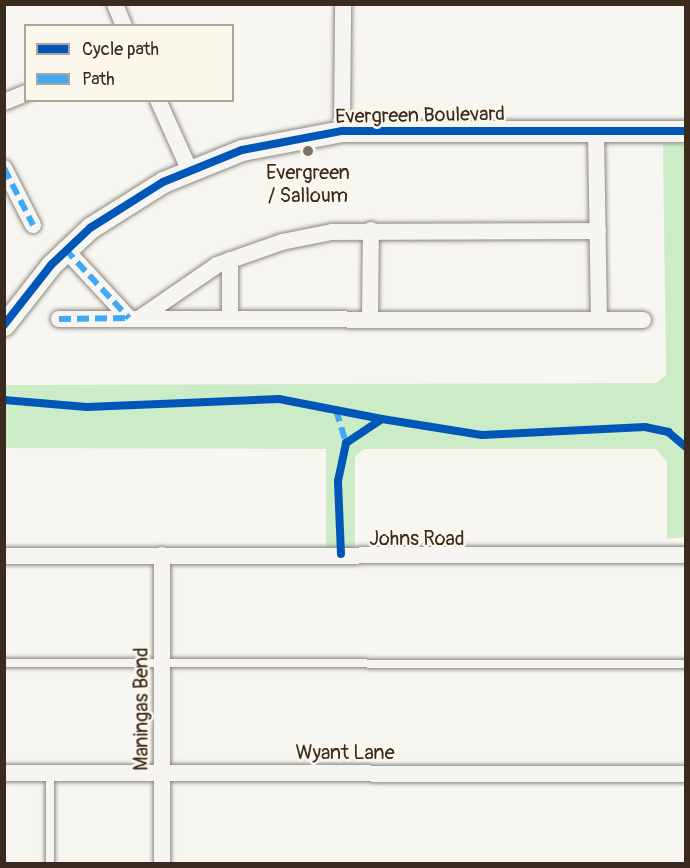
<!DOCTYPE html>
<html>
<head>
<meta charset="utf-8">
<style>
	body { margin:0 }
	#map { position:relative; width:690px; height:868px; overflow:hidden; background:#f8f6f0; font-family:Pangolin,sans-serif }
	div>[style] { position:absolute }
	.green>* { inset:0; background:#ccecc8 }
	.roads { filter:drop-shadow(0 0 2px #8b8781) drop-shadow(0 0 2px #8b8781) }
	.service>* { height:8px; margin:-4px; padding:0 4px; transform-origin:4px; border-radius:4px; background:#f6f5f1 }
	.minor>* { height:16px; margin:-8px; padding:0 8px; transform-origin:8px; border-radius:8px; background:#f6f5f1 }
	.tertiary>* { height:21px; margin:-10.5px; padding:0 10.5px; transform-origin:10.5px; border-radius:10.5px; background:#f6f5f1 }
	.quiet>* { height:6px; margin-top:-3px; transform-origin:0; background:repeating-linear-gradient(90deg,#3fa9f5 0 12px,transparent 0 18px) }
	.cycleway>* { height:8px; margin:-4px; padding:0 4px; transform-origin:4px; border-radius:4px; background:#0057b8 }
	.dots>* { width:16px; height:16px; translate:-50% -50%; box-sizing:border-box; border:3px solid #fbf7ec; border-radius:50% }
	span { translate:-50% -50%; white-space:nowrap; text-align:center; line-height:1.15; -webkit-text-stroke:5px #fbf7ec; paint-order:stroke }
	.street-label { font-size:20px; color:#3b2a1e }
	.poi-label { font-size:20px; color:#3b2a1e }
	.frame { position:absolute; inset:0; border:6px solid #3b2a1e; pointer-events:none }
	.legend { position:absolute; left:24px; top:24px; width:210px; height:78px; box-sizing:border-box; background:#fbf7ec; border:2px solid #aea59a; margin:0; padding:8px 10px; list-style:none; font-size:18px; color:#3b2a1e }
	.legend li { display:flex; align-items:center; gap:12px; height:30px }
	.legend b { width:30px; border:2px solid #aea59a }
</style>
</head>
<body>
<div id="map">
	<div class="green">
		<i style="clip-path:polygon(663px 144px,685px 144px,685px 537px,667px 539px,667px 462px,656px 449px,364px 449px,355px 457px,355px 554px,326px 554px,326px 449px,5px 448px,5px 385px,656px 383px,666px 375px)"></i>
	</div>
	<div class="roads">
		<div class="service">
			<i style="left:4px;top:663px;width:682px;rotate:0.08deg"></i>
			<i style="left:50px;top:773px;width:91px;rotate:90deg"></i>
		</div>
		<div class="minor">
			<i style="left:115px;top:4px;width:24px;rotate:68deg"></i>
			<i style="left:158px;top:100px;width:76px;rotate:65.8deg"></i>
			<i style="left:4px;top:102px;width:24px;rotate:-22deg"></i>
			<i style="left:342px;top:131px;width:127px;rotate:-89.5deg"></i>
			<i style="left:596px;top:131px;width:189px;rotate:89.1deg"></i>
			<i style="left:4px;top:168px;width:64px;rotate:63deg"></i>
			<i style="left:65px;top:249px;width:94px;rotate:47.2deg"></i>
			<i style="left:230px;top:260px;width:58px;rotate:90deg"></i>
			<i style="left:140px;top:318px;width:93px;rotate:-34.5deg"></i>
			<i style="left:217px;top:265px;width:69px;rotate:-19.5deg"></i>
			<i style="left:282px;top:242px;width:51px;rotate:-11.3deg"></i>
			<i style="left:332px;top:232px;width:266px;rotate:-0.2deg"></i>
			<i style="left:59px;top:319px;width:584px;rotate:0.1deg"></i>
			<i style="left:370px;top:319px;width:89px;rotate:-89.4deg"></i>
			<i style="left:4px;top:556px;width:682px;rotate:-0.08deg"></i>
			<i style="left:4px;top:773px;width:682px;rotate:0.08deg"></i>
			<i style="left:162px;top:864px;width:309px;rotate:-90deg"></i>
		</div>
		<div class="tertiary">
			<i style="left:4px;top:325px;width:76px;rotate:-51.9deg"></i>
			<i style="left:51px;top:265px;width:54px;rotate:-43.5deg"></i>
			<i style="left:90px;top:228px;width:86px;rotate:-32.2deg"></i>
			<i style="left:163px;top:182px;width:85px;rotate:-22.1deg"></i>
			<i style="left:242px;top:150px;width:102px;rotate:-10.8deg"></i>
			<i style="left:342px;top:131px;width:344px"></i>
		</div>
	</div>
	<div class="quiet">
		<i style="left:4px;top:168px;width:64px;rotate:63deg"></i>
		<i style="left:65px;top:249px;width:94px;rotate:47.2deg"></i>
		<i style="left:59px;top:319px;width:70px;rotate:-0.8deg"></i>
		<i style="left:336px;top:410px;width:34px;rotate:73deg"></i>
	</div>
	<div class="cycleway">
		<i style="left:4px;top:325px;width:76px;rotate:-51.9deg"></i>
		<i style="left:51px;top:265px;width:54px;rotate:-43.5deg"></i>
		<i style="left:90px;top:228px;width:86px;rotate:-32.2deg"></i>
		<i style="left:163px;top:182px;width:85px;rotate:-22.1deg"></i>
		<i style="left:242px;top:150px;width:102px;rotate:-10.8deg"></i>
		<i style="left:342px;top:131px;width:344px"></i>
		<i style="left:4px;top:400px;width:83px;rotate:4.8deg"></i>
		<i style="left:87px;top:407px;width:192px;rotate:-2.4deg"></i>
		<i style="left:279px;top:399px;width:105px;rotate:11deg"></i>
		<i style="left:341px;top:554px;width:73px;rotate:-92.4deg"></i>
		<i style="left:338px;top:481px;width:39px;rotate:-78deg"></i>
		<i style="left:346px;top:443px;width:43px;rotate:-33.7deg"></i>
		<i style="left:382px;top:419px;width:101px;rotate:9.1deg"></i>
		<i style="left:482px;top:435px;width:163px;rotate:-2.8deg"></i>
		<i style="left:645px;top:427px;width:24px;rotate:12deg"></i>
		<i style="left:668px;top:432px;width:23px;rotate:40deg"></i>
	</div>
	<div class="dots">
		<i style="left:308px;top:151px;background:#7d7168"></i>
	</div>
	<div class="street-label">
		<span style="left:420px;top:115px;rotate:-1deg">Evergreen Boulevard</span>
		<span style="left:417px;top:538px">Johns Road</span>
		<span style="left:141px;top:709px;rotate:-90deg">Maningas Bend</span>
		<span style="left:345px;top:752px">Wyant Lane</span>
	</div>
	<div class="poi-label">
		<span style="left:308px;top:184px">Evergreen<br>/ Salloum</span>
	</div>
	<div class="frame"></div>
	<ul class="legend">
	<li><b style="height:8px;background:#0057b8"></b>Cycle path</li>
	<li><b style="height:8px;background:#3fa9f5"></b>Path</li>
	</ul>
</div>
</body>
</html>
